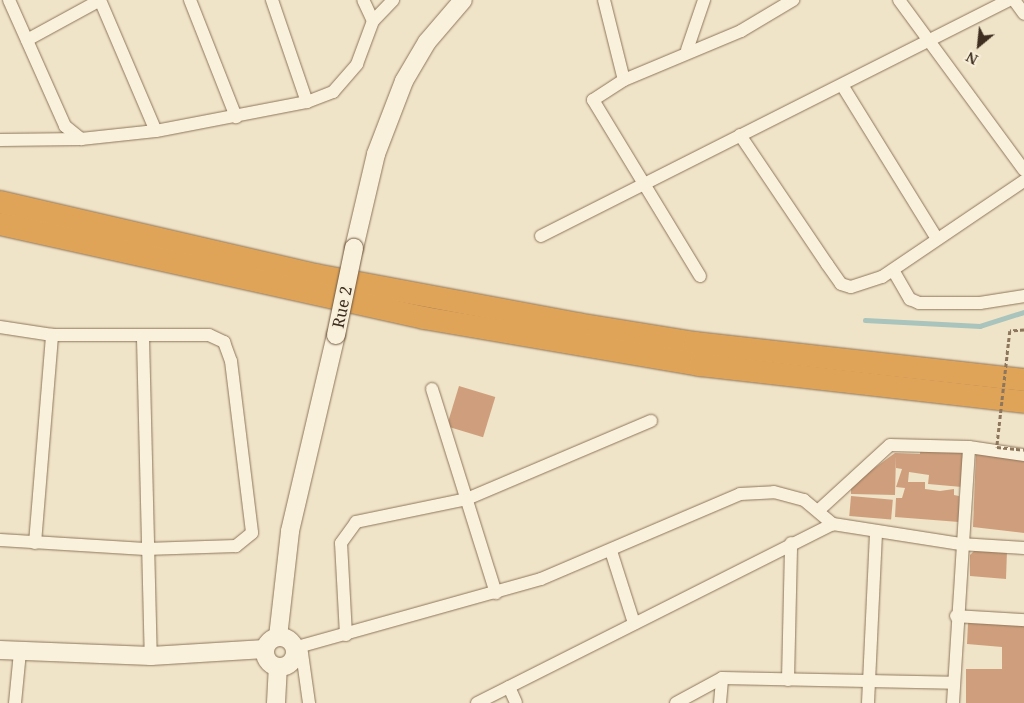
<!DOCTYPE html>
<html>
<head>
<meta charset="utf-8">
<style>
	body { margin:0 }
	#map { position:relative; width:1024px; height:703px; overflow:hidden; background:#f0e4c8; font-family:"Noto Serif",serif }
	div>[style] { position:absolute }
	.stream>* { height:4.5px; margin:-2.25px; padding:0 2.25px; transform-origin:2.25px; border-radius:2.25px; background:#a9c4bc }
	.building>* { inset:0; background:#cf9f7d; transform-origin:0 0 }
	.roads { filter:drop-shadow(0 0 1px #8d765c) drop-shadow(0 0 1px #8d765c) }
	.street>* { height:12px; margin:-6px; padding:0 6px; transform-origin:6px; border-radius:6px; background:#faf1dc }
	.secondary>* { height:18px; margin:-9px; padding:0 9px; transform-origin:9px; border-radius:9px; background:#faf1dc }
	.secondary>.ring { margin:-9px; padding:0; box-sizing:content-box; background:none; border:18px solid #faf1dc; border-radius:50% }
	.highway>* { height:22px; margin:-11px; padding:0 11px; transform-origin:11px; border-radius:11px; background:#e0a458 }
	.path-bridge>* { height:2.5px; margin-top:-1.25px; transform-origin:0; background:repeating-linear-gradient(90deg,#8d765c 0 4px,transparent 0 6.5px) }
	.bridges { filter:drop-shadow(0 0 1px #6f573f) drop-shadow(0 0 1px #6f573f) }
	.secondary-bridge>* { height:18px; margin:-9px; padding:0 9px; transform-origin:9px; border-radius:9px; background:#faf1dc }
	span { translate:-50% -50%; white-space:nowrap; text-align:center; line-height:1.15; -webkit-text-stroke:4px #f7eed8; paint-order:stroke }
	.street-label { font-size:16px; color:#3d2e20 }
	.north { position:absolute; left:954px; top:20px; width:50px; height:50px; -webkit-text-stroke:4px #f7eed8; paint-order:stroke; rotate:208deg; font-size:14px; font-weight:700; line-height:20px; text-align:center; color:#3d2e20 }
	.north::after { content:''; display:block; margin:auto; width:18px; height:22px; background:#3d2e20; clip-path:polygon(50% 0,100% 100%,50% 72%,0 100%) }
</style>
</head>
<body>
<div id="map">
	<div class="stream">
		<i style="left:865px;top:320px;width:115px;rotate:3deg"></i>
		<i style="left:980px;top:326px;width:46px;rotate:-17.7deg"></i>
	</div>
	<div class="building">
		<i style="left:459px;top:386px;width:38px;height:42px;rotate:17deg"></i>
		<i style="clip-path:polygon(920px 447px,964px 452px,962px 487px,928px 484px,929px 475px,909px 472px,908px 482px,925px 482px,925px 489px,940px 491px,954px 489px,954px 495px,959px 496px,959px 522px,895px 517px,896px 498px,902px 498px,905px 488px,896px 487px,902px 469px,896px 468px,896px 456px,895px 495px,851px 494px,851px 485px,895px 453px,920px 454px)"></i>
		<i style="clip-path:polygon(976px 452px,1024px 458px,1024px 533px,973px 527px)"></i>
		<i style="left:851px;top:496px;width:42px;height:20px;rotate:5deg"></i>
		<i style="clip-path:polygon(975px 550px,1007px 551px,1006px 579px,970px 576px,970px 555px)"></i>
		<i style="clip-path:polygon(968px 623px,1024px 624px,1024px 703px,966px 703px,966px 669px,1002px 669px,1002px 647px,967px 644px)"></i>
	</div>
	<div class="roads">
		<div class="street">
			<i style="left:9px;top:0;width:138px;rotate:66deg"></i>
			<i style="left:65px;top:126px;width:21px;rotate:39deg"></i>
			<i style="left:100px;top:0;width:142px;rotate:66.9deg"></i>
			<i style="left:190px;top:0;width:126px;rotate:68.5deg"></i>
			<i style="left:272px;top:0;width:108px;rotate:71.1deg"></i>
			<i style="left:604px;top:0;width:82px;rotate:76deg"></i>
			<i style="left:899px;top:0;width:211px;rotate:53.7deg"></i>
			<i style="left:1014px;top:0;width:17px;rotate:54deg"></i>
			<i style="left:373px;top:21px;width:29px;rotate:-46deg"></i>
			<i style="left:27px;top:40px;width:83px;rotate:-28.7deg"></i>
			<i style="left:687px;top:50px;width:53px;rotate:-71.2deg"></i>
			<i style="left:842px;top:85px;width:181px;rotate:58.3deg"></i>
			<i style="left:740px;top:135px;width:156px;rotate:56deg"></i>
			<i style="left:827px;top:264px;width:24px;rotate:55deg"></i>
			<i style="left:841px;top:284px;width:10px;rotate:17deg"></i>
			<i style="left:851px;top:287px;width:33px;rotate:-18deg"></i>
			<i style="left:882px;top:277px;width:171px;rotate:-34.1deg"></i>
			<i style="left:0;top:140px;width:81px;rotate:-0.7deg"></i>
			<i style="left:81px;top:139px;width:75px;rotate:-6.1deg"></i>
			<i style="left:156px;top:131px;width:154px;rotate:-10.9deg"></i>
			<i style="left:307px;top:102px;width:28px;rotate:-21deg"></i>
			<i style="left:333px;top:92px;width:37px;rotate:-49deg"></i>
			<i style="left:357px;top:64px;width:46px;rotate:-69.6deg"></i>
			<i style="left:373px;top:21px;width:23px;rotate:-115deg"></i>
			<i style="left:541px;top:236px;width:524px;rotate:-26.76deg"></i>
			<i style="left:893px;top:270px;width:34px;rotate:60deg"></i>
			<i style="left:910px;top:299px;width:10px;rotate:24deg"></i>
			<i style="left:919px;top:303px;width:61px"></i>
			<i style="left:980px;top:303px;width:45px;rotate:-9deg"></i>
			<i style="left:700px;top:276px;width:206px;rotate:-121.3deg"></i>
			<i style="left:593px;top:100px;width:37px;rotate:-33deg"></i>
			<i style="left:624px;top:80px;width:127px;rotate:-22.7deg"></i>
			<i style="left:741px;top:31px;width:61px;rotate:-30.8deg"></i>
			<i style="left:0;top:327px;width:53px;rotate:8.7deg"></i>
			<i style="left:52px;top:335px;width:157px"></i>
			<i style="left:209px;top:335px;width:17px;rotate:25deg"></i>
			<i style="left:224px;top:342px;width:20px;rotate:70deg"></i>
			<i style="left:231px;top:361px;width:173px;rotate:83deg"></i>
			<i style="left:252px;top:533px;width:21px;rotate:141deg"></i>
			<i style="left:236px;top:546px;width:91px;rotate:178.1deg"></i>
			<i style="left:145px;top:549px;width:145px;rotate:-176.4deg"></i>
			<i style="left:143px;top:338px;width:318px;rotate:88.6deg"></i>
			<i style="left:432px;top:389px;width:214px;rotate:72.6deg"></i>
			<i style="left:819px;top:510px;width:96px;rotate:-42.5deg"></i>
			<i style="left:890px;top:445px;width:79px;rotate:1.5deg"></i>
			<i style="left:969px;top:447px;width:56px;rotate:8.3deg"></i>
			<i style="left:35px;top:543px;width:209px;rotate:-85.3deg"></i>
			<i style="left:611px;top:551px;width:76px;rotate:72.3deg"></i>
			<i style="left:956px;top:616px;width:68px;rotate:3.4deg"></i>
			<i style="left:346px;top:635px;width:92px;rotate:-93.1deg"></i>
			<i style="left:341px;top:543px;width:26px;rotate:-54deg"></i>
			<i style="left:356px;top:522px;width:113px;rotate:-11.7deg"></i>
			<i style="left:467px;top:499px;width:200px;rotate:-23deg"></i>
			<i style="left:301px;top:646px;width:58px;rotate:82deg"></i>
			<i style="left:294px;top:648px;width:256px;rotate:-15.6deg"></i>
			<i style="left:541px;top:579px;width:216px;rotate:-23.1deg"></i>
			<i style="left:740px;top:494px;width:34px;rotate:-3deg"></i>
			<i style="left:774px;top:492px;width:31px;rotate:15deg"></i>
			<i style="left:804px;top:500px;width:38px;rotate:40deg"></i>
			<i style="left:788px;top:680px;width:137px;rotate:-88.7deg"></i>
			<i style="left:509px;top:687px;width:17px;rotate:66deg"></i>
			<i style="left:15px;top:703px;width:51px;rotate:-84.4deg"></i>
			<i style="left:477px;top:703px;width:398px;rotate:-26.7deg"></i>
			<i style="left:833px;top:524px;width:129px;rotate:8.9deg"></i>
			<i style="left:960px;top:544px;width:64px;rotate:3.6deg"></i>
			<i style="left:676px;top:703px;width:52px;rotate:-28.5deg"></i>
			<i style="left:722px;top:678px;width:231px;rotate:1.2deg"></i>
			<i style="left:720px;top:703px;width:25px;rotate:-85deg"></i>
			<i style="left:868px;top:703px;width:172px;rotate:-87.3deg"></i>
			<i style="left:953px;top:703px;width:256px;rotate:-86.4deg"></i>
		</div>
		<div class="secondary">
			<i style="left:354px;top:248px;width:97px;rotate:-76.8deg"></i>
			<i style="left:376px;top:154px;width:78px;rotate:-69deg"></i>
			<i style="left:404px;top:81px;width:45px;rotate:-59.5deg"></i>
			<i style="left:427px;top:42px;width:55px;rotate:-49.4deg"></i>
			<i style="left:278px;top:637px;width:107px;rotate:-83.5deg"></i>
			<i style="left:290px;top:531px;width:201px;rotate:-76.8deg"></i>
			<i class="ring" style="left:265px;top:637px;width:12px;height:12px"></i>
			<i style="left:0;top:650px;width:151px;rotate:2.3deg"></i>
			<i style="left:151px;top:656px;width:114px;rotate:-3.5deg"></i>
			<i style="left:276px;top:703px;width:36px;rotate:-87deg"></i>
		</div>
		<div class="highway">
			<i style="left:0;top:202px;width:324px;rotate:13deg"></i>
			<i style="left:316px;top:275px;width:267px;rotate:10.6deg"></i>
			<i style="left:578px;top:324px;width:119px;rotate:9.2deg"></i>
			<i style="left:695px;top:343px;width:331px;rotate:6.4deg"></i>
			<i style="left:0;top:224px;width:434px;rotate:12.5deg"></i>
			<i style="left:424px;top:318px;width:280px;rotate:9.7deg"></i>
			<i style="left:700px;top:365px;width:326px;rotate:6.5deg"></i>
		</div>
	</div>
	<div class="path-bridge">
		<i style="left:1024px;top:330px;width:14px;rotate:176deg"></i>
		<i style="left:1010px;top:331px;width:117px;rotate:96.4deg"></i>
		<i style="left:997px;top:447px;width:27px;rotate:6deg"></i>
	</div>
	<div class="bridges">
		<div class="secondary-bridge">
			<i style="left:336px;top:335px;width:89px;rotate:-78.3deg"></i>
		</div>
	</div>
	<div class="street-label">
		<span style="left:342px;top:307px;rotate:-78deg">Rue 2</span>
	</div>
	<div class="north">N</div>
</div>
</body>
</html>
